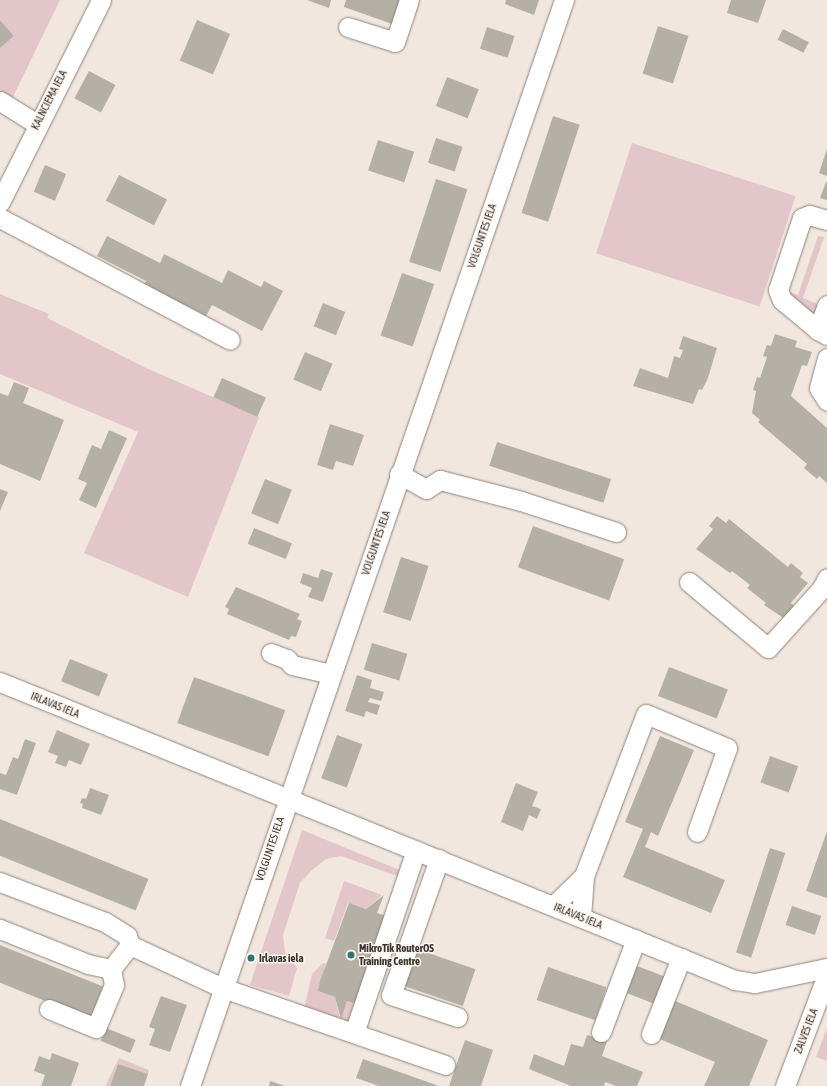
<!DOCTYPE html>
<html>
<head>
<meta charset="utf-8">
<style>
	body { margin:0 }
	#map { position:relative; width:827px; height:1086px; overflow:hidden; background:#f2e7df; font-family:"Asap Condensed",sans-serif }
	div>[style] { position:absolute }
	.green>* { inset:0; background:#e2c6ca; transform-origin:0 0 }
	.building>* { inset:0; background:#b5b0a5; transform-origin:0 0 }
	.roads { filter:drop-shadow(0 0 1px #8e847c) drop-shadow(0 0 1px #8e847c) }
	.minor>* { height:19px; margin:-9.5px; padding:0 9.5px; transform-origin:9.5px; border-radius:9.5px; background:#fff }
	.dots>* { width:11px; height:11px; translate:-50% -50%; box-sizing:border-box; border:2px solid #fef5ee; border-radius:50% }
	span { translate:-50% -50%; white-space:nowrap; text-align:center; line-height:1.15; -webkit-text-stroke:3px #fef5ee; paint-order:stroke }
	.street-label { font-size:11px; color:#383430 }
	.poi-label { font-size:11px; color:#383430; font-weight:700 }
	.left { translate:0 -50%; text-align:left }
</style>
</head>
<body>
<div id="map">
	<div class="green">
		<i style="clip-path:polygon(0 0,60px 0,11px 101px,0 94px,0 48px,14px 36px,0 20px)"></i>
		<i style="left:632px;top:143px;width:172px;height:116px;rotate:18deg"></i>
		<i style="clip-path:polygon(818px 236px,824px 237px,803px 298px,818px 304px,815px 314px,809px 315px,785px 290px,798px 295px)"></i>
		<i style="clip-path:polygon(0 294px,49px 314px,47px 318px,146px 368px,259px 417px,188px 597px,84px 553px,138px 432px,0 374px)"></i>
		<i style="clip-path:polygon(302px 830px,402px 871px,400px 877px,341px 856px,326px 859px,312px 870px,300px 883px,283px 935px,285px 952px,297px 968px,289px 996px,250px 985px)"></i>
		<i style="clip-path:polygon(344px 881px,382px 895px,366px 909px,348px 903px,334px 941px,325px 938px)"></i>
		<i style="clip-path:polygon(323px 963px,326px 964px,318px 991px,335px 997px,340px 1019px,347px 1001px,356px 1004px,349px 1024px,304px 1009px,312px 974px)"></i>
		<i style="clip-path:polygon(827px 1028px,827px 1061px,816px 1057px)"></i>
		<i style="clip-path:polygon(119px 1058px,149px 1070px,148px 1074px,118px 1064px,110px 1086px,105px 1086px)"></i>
	</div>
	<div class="building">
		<i style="clip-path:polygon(307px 0,331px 0,329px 8px)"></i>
		<i style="clip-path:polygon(346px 0,402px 0,392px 24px,344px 7px)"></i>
		<i style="clip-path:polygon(506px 0,539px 0,534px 15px,505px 4px)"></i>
		<i style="clip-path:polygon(731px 0,766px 0,758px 23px,727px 13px)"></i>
		<i style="clip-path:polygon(0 20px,14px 36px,0 48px)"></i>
		<i style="left:197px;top:20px;width:36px;height:44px;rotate:23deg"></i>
		<i style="left:658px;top:26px;width:32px;height:50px;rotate:18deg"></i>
		<i style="left:487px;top:27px;width:29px;height:23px;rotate:18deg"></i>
		<i style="left:783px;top:29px;width:29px;height:12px;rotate:27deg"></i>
		<i style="left:89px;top:71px;width:30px;height:31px;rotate:28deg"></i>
		<i style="left:447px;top:77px;width:34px;height:31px;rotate:21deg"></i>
		<i style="left:553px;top:116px;width:28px;height:102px;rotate:18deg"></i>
		<i style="left:436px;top:138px;width:28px;height:26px;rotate:18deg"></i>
		<i style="left:378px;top:140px;width:38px;height:32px;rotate:18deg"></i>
		<i style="clip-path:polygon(827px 149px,827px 176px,819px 173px)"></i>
		<i style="left:45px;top:165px;width:23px;height:29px;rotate:23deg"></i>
		<i style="left:119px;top:175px;width:54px;height:29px;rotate:27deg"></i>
		<i style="left:436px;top:179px;width:33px;height:87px;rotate:18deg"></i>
		<i style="clip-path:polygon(826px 182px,827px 182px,827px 200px,820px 198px)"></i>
		<i style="clip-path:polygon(107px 236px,160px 263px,164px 254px,222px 283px,228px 270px,261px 287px,264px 281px,283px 291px,262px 331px,212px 305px,206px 316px,190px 307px,186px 315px,142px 288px,146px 281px,97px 256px)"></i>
		<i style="left:402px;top:273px;width:34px;height:66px;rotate:19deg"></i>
		<i style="left:323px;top:303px;width:24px;height:25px;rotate:22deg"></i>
		<i style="clip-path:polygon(775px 334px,797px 341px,795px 347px,812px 352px,807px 366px,802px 365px,791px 396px,827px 428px,827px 483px,819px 476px,817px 479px,804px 468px,807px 464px,758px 422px,760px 420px,752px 413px,756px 391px,753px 390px,757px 377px,760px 378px,767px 357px,763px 356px,767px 345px,771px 346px)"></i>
		<i style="clip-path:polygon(683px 336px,717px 348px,708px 378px,702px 390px,699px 389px,693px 404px,633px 386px,640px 368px,668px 378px,674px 356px,680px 358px,683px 350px,679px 349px)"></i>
		<i style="left:305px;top:352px;width:30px;height:30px;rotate:23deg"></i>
		<i style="left:222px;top:378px;width:48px;height:21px;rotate:24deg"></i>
		<i style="clip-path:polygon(14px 382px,29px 388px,23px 403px,64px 420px,40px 481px,0 464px,0 393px,8px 396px)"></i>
		<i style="clip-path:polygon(330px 424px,364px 435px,353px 466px,336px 461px,333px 470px,317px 465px)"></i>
		<i style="clip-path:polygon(109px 430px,127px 438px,96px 508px,79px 500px,87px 483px,78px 479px,92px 445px,101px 449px)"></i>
		<i style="left:497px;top:442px;width:120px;height:25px;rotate:18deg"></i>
		<i style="left:265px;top:479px;width:29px;height:37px;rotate:22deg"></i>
		<i style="clip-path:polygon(0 489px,8px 492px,0 511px)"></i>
		<i style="clip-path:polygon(717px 516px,726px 523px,729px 519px,788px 567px,791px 563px,803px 573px,800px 577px,808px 583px,791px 603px,795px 607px,785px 619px,764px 605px,766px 603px,747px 588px,750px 585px,732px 571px,730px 573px,696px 549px,713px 529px,709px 526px)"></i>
		<i style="left:533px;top:526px;width:97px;height:44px;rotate:20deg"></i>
		<i style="left:254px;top:528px;width:41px;height:17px;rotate:22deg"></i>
		<i style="left:401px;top:557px;width:29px;height:58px;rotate:18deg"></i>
		<i style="clip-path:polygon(321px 569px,333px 573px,323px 602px,308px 597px,312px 588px,300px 583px,303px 573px,318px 578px)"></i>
		<i style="clip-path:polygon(236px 587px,300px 614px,297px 619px,302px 621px,296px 637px,291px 636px,289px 640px,227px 614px,229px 609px,225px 607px)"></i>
		<i style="left:372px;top:643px;width:37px;height:28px;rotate:17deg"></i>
		<i style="left:70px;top:659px;width:41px;height:24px;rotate:22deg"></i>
		<i style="left:669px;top:667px;width:63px;height:31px;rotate:21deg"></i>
		<i style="clip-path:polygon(357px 675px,372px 680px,370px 688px,384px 692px,381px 701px,370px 698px,368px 702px,380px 705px,377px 715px,366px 711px,364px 717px,345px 711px)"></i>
		<i style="left:194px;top:677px;width:97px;height:49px;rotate:20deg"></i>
		<i style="clip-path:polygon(57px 730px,90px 744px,81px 765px,69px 760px,66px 767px,55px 763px,58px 756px,48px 752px)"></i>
		<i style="left:337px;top:735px;width:27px;height:46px;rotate:20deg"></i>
		<i style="clip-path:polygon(660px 736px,694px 750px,658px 836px,651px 832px,645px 847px,725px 880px,711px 913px,623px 877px,643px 829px,625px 822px)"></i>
		<i style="clip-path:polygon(25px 739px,36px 743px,17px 795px,0 789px,0 773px,6px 775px,13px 757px,18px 759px)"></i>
		<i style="left:770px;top:756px;width:30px;height:28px;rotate:20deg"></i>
		<i style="clip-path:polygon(516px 783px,538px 792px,532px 806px,541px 809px,537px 819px,529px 815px,523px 831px,501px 822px)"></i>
		<i style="clip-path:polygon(90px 788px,109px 795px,101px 815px,82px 808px,83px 804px,80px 803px,82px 798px,86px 799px)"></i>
		<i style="left:0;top:819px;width:160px;height:34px;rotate:22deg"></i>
		<i style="clip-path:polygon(827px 831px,827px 898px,806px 891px)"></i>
		<i style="left:770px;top:848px;width:16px;height:110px;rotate:18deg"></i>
		<i style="clip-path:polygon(384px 895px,377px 913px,387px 916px,356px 1004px,347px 1001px,341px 1019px,335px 997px,318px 991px,320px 981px,349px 903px,366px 909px)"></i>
		<i style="left:792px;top:906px;width:31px;height:20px;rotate:19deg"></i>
		<i style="left:0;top:945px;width:111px;height:35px;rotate:22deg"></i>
		<i style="left:414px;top:948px;width:65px;height:39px;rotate:19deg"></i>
		<i style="left:637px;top:966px;width:33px;height:29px;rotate:21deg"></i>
		<i style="left:548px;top:967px;width:62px;height:35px;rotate:19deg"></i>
		<i style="clip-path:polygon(161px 996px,187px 1005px,170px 1052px,149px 1045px,155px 1029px,149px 1027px)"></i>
		<i style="clip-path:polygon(673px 1000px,768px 1040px,749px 1086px,704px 1086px,715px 1062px,657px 1038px)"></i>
		<i style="left:106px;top:1028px;width:32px;height:14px;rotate:22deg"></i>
		<i style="clip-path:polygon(587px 1035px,607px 1041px,602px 1056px,643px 1072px,637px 1086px,616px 1086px,605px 1082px,604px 1086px,571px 1086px,529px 1069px,534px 1054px,564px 1066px,571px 1044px,583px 1047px)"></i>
		<i style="clip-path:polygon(465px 1040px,493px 1050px,481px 1086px,449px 1086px)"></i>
		<i style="clip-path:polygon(52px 1053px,79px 1063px,71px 1086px,41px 1086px,45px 1075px,34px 1071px,39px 1056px,50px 1060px)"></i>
		<i style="clip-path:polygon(363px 1059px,439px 1086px,379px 1086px,356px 1078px)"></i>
		<i style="clip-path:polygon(118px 1064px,148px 1074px,144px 1086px,110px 1086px)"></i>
		<i style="clip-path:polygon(270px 1081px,285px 1086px,269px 1086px)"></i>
	</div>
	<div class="roads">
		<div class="minor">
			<i style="left:348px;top:27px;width:49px;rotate:17.7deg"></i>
			<i style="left:395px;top:42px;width:44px;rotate:-71.6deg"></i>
			<i style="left:0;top:101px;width:44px;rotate:31.9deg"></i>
			<i style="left:0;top:202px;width:226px;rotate:-63.4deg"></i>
			<i style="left:0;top:218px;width:260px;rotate:27.9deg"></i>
			<i style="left:827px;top:305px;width:27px;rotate:110deg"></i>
			<i style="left:818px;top:330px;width:10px;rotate:29deg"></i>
			<i style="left:818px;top:330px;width:47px;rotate:-140.2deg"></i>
			<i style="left:782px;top:300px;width:11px;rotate:-112deg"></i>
			<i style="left:778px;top:290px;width:76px;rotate:-71.6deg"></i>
			<i style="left:802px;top:218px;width:8px;rotate:-23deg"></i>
			<i style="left:809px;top:215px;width:19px;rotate:16deg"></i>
			<i style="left:827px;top:358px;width:31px;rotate:105deg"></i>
			<i style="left:819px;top:388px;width:15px;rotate:58deg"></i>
			<i style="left:399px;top:474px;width:31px;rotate:29deg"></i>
			<i style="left:426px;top:489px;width:17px;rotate:-33deg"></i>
			<i style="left:440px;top:480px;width:84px;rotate:14.5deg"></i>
			<i style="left:521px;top:501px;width:100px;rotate:18.1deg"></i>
			<i style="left:689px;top:582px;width:103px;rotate:39.9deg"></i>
			<i style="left:768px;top:648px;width:81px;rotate:-48deg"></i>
			<i style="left:822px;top:588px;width:11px;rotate:-63deg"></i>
			<i style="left:271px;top:653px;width:17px;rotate:21deg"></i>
			<i style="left:287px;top:659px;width:8px;rotate:50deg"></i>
			<i style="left:292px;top:665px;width:39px;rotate:13deg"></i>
			<i style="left:0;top:682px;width:793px;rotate:22.07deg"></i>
			<i style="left:735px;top:980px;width:20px;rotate:9deg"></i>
			<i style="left:755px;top:983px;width:74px;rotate:-11.8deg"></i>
			<i style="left:439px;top:859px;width:144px;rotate:109.4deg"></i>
			<i style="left:391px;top:995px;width:70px;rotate:18.4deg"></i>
			<i style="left:0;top:882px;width:112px;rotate:20.9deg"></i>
			<i style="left:105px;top:922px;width:26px;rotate:32deg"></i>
			<i style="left:127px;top:936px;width:9px;rotate:72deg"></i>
			<i style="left:130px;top:945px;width:31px;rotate:128deg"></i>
			<i style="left:111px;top:969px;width:24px;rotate:-168deg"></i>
			<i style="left:88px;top:964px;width:95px;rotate:-158.3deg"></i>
			<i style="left:553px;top:906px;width:43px;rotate:-44.1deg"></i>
			<i style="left:584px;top:876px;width:173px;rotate:-69.1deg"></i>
			<i style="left:646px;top:714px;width:88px;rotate:22.8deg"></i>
			<i style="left:727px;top:748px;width:89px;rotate:109.7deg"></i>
			<i style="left:581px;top:917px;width:41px;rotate:-85.8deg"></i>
			<i style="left:130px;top:945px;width:102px;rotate:24.8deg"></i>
			<i style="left:223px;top:988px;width:235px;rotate:19.1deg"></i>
			<i style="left:49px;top:1009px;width:51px;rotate:22deg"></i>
			<i style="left:96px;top:1028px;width:47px;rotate:-67.3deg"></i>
			<i style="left:114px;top:985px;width:16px;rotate:-101deg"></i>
			<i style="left:601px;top:1032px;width:99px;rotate:-69.4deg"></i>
			<i style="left:354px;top:1033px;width:193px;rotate:-71.3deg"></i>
			<i style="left:651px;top:1034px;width:82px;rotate:-68.5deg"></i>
			<i style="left:190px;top:1086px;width:1149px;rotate:-71deg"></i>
			<i style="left:785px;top:1086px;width:119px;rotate:-69.3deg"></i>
		</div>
	</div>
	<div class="dots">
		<i style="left:351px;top:955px;background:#2d7672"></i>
		<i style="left:251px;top:958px;background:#2d7672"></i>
	</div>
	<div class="street-label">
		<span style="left:49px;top:100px;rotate:-63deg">KALNCIEMA IELA</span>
		<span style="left:482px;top:236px;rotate:-71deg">VOLGUNTES IELA</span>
		<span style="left:376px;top:543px;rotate:-71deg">VOLGUNTES IELA</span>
		<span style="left:55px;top:705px;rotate:22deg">IRLAVAS IELA</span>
		<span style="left:270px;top:849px;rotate:-71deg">VOLGUNTES IELA</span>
		<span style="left:578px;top:916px;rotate:22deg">IRLAVAS IELA</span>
		<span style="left:806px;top:1031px;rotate:-69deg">ZALVES IELA</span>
	</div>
	<div class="poi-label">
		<span class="left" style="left:359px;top:955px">MikroTik RouterOS<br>Training Centre</span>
		<span class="left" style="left:259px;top:958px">Irlavas iela</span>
	</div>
</div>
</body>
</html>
